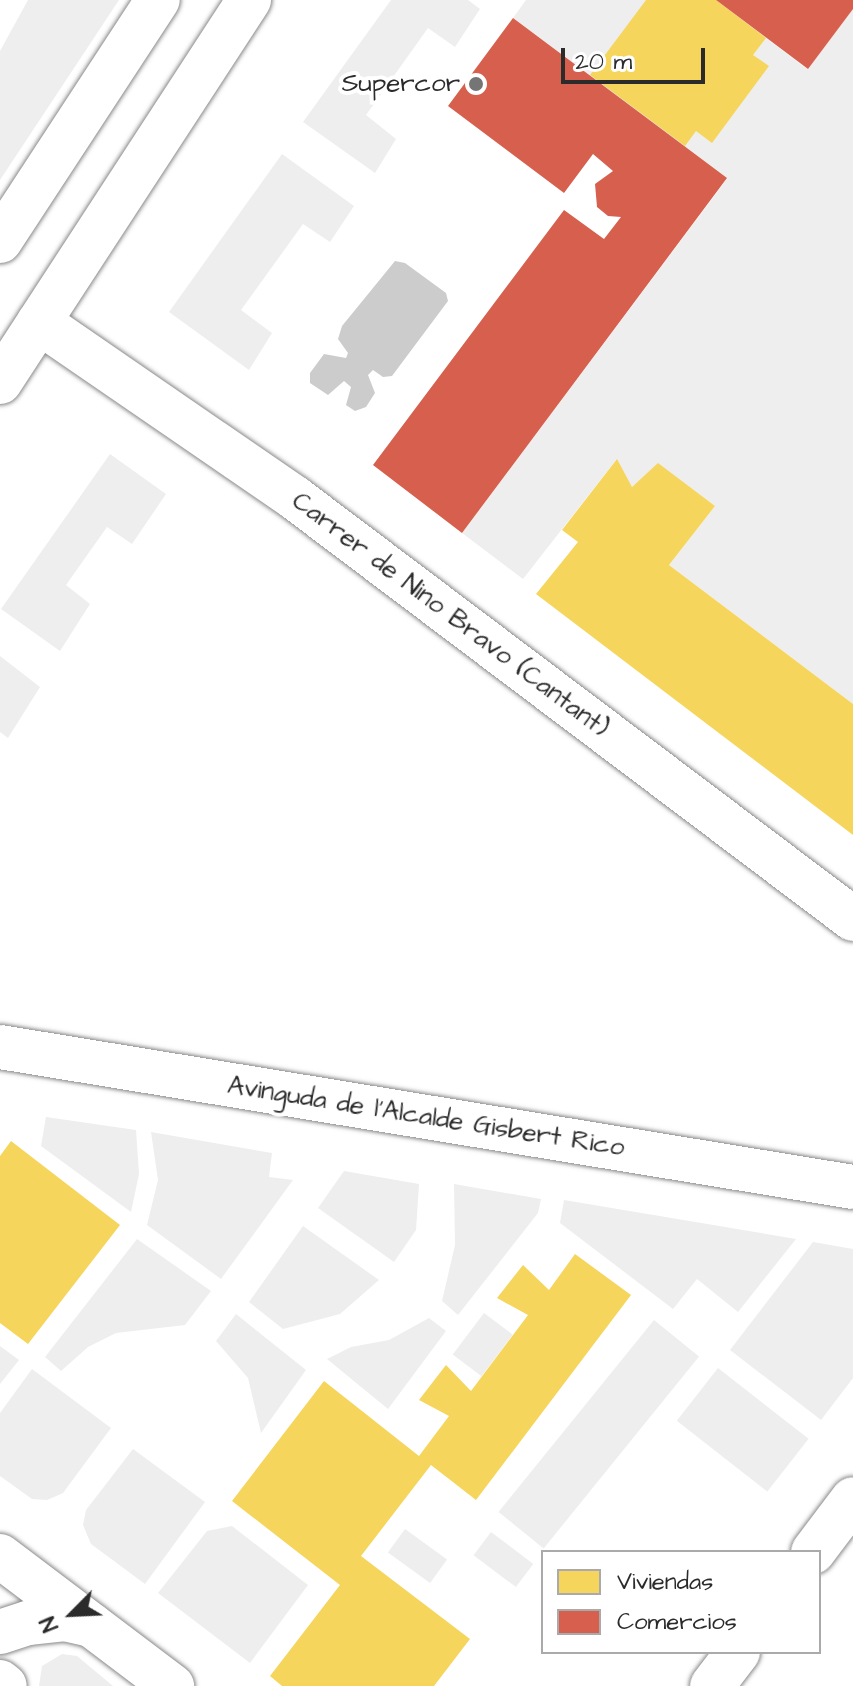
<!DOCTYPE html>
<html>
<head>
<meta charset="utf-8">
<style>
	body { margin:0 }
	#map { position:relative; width:853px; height:1686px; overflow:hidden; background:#fff; font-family:"Architects Daughter",sans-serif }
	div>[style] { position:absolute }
	.green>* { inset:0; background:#eee; transform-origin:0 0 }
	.water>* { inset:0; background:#ccc }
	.homes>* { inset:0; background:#f6d55c }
	.shops>* { inset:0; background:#d6604d }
	.roads { filter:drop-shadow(0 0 2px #8a8a8a) drop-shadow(0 0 2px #8a8a8a) }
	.minor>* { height:44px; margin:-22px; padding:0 22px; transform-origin:22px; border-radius:22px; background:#fff }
	.major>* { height:44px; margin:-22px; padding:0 22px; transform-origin:22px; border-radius:22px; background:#fff }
	.highway>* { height:44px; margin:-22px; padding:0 22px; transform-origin:22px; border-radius:22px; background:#fff }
	.dots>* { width:22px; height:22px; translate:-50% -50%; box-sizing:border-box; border:4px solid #fff; border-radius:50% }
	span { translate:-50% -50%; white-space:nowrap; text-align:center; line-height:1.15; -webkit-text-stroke:8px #fff; paint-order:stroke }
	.poi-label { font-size:26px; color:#2b2b2b }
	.right { translate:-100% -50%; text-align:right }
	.street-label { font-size:26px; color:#2b2b2b }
	.legend { position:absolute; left:541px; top:1550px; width:280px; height:104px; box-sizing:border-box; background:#fff; border:2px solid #aaa; margin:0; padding:10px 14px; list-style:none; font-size:24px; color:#2b2b2b }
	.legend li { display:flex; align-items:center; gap:16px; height:40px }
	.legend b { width:40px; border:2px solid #aaa }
	.north { position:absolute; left:32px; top:1574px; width:80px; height:80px; -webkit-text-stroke:6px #fff; paint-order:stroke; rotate:246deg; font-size:22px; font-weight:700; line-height:32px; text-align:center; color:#2b2b2b }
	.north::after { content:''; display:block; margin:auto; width:28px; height:36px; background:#2b2b2b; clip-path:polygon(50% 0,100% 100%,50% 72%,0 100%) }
	.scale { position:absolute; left:561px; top:48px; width:144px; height:36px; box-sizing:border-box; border:4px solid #2b2b2b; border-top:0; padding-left:10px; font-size:24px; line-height:28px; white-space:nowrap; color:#2b2b2b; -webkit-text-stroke:6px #fff; paint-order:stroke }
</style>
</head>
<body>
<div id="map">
	<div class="green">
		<i style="clip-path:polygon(28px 0,119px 0,0 180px,0 51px)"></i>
		<i style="clip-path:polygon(391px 0,468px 0,480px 9px,455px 47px,428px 28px,366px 115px,396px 139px,375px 173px,303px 122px)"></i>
		<i style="clip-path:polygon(526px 0,715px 0,807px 69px,853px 9px,853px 704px,669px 565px,715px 506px,658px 464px,632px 487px,616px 460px,523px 579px,462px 533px,727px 179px,513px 18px)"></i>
		<i style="clip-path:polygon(282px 154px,354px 206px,330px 242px,303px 224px,241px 310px,272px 333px,249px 370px,169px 312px)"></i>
		<i style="clip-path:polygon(110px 454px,166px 494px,132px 544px,107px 527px,66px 585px,90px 604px,60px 651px,1px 609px)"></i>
		<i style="clip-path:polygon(0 656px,40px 687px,8px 738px,0 732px)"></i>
		<i style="clip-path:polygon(46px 1117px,136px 1130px,139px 1174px,131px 1212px,41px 1146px)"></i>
		<i style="clip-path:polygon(151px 1132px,272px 1153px,269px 1177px,293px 1180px,221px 1279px,147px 1225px,158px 1180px)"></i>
		<i style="clip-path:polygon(344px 1171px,419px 1184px,416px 1230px,394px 1262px,318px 1208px)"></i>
		<i style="clip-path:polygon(454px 1184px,541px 1199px,538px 1213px,458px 1315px,442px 1301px,455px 1245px)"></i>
		<i style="clip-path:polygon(564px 1200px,796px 1239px,738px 1312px,697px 1279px,673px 1309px,560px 1223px)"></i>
		<i style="clip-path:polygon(303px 1226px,379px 1280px,340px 1314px,283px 1329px,249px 1302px)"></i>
		<i style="clip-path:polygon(137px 1239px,211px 1291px,185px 1325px,116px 1333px,88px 1347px,61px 1371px,45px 1357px)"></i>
		<i style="clip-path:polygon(813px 1242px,853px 1249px,853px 1378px,821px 1420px,730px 1350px)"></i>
		<i style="left:484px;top:1313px;width:36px;height:52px;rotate:37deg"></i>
		<i style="clip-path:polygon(236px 1314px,306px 1370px,261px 1433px,248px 1378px,216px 1341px)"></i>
		<i style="clip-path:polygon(429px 1318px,446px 1331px,388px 1409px,327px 1359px,351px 1347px,389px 1340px)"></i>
		<i style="left:654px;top:1320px;width:58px;height:247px;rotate:39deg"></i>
		<i style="clip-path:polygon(0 1346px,19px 1360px,0 1384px)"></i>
		<i style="left:718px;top:1368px;width:115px;height:67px;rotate:38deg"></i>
		<i style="clip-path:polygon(32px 1369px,111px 1428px,63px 1493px,47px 1500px,32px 1499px,0 1476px,0 1413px)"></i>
		<i style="clip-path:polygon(133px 1449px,205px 1502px,145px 1584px,91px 1544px,83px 1525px,86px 1510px)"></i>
		<i style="clip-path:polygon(232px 1526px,308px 1585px,250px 1663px,158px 1593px,207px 1531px)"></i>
		<i style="left:405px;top:1529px;width:52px;height:29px;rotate:36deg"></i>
		<i style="left:491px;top:1532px;width:53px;height:29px;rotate:37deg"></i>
		<i style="clip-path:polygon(62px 1654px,77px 1656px,113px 1686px,39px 1686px,42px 1666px)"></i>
	</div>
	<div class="water">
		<i style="clip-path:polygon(395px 261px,405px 263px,446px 293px,448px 301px,392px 376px,383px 377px,373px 370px,368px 375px,375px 393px,366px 407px,355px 411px,346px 405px,351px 387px,344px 381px,328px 395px,310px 383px,310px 373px,324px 354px,346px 358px,348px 353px,338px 339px,342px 326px)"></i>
	</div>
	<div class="homes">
		<i style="clip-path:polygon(646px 0,716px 0,766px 38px,753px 55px,769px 66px,712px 143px,696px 131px,685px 146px,590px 75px)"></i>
		<i style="clip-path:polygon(617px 459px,632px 487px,658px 463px,715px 506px,669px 565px,853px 704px,853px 835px,536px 594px,578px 542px,562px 530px)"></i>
		<i style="clip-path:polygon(11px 1141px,120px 1225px,28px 1344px,0 1323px,0 1156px)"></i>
		<i style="clip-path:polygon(575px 1254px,631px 1295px,476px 1500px,431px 1465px,361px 1556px,470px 1639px,434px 1686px,282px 1686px,270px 1676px,340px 1585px,232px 1501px,324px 1381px,419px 1456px,449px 1416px,419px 1400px,446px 1365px,471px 1391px,528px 1315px,497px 1298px,523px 1265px,549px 1290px)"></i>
	</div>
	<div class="shops">
		<i style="clip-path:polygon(716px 0,853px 0,853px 9px,808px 69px)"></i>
		<i style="clip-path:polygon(513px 18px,727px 178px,462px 533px,373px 465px,564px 210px,604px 239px,621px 217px,608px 216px,597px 207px,595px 184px,613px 171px,593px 154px,564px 193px,448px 106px)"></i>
	</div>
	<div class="roads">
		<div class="minor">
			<i style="left:39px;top:322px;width:311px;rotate:34.5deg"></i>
			<i style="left:295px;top:498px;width:699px;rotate:37.03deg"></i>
			<i style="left:0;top:1047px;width:864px;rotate:9.32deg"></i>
			<i style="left:813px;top:1552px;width:66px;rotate:-53deg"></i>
			<i style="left:0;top:1632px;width:29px;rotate:-18deg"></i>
			<i style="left:28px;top:1623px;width:37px;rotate:-6deg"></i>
			<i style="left:65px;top:1619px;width:27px;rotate:13deg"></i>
			<i style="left:712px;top:1686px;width:43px;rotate:-52.6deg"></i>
		</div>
		<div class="major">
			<i style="left:0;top:382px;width:456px;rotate:-56.9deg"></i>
			<i style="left:0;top:1556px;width:216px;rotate:37.1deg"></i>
			<i style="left:0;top:1682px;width:6px;rotate:39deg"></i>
		</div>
		<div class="highway">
			<i style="left:0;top:241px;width:288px;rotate:-56.8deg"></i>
		</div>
	</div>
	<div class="dots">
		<i style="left:476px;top:84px;background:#757575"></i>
	</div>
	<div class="poi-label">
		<span class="right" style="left:460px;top:84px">Supercor</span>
	</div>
	<div class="street-label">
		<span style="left:450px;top:615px;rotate:37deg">Carrer de Nino Bravo (Cantant)</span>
		<span style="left:426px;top:1117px;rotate:9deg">Avinguda de l'Alcalde Gisbert Rico</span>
	</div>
	<ul class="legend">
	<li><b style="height:22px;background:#f6d55c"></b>Viviendas</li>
	<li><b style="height:22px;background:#d6604d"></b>Comercios</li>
	</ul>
	<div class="north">N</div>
	<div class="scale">20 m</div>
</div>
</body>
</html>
